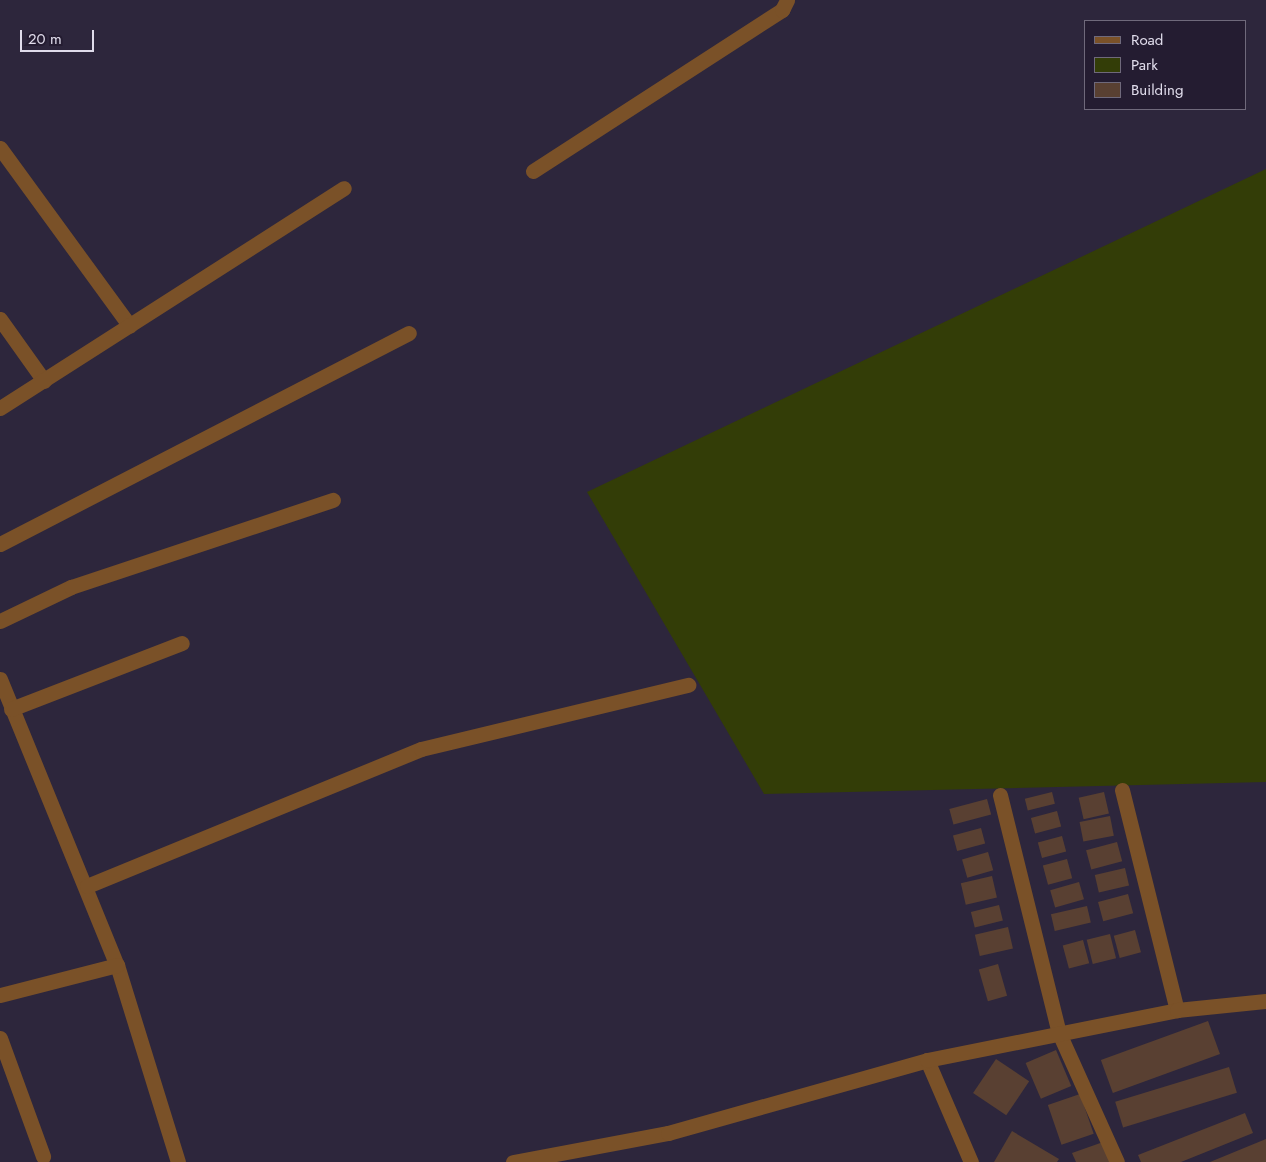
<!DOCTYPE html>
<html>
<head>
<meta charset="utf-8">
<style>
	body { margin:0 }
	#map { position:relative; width:1266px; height:1162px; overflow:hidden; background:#2d263c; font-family:Jost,sans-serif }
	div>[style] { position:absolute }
	.green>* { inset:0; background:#333d07 }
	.building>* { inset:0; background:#594032; transform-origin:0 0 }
	.street>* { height:15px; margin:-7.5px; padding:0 7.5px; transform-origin:7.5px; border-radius:7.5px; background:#7a5128 }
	span { translate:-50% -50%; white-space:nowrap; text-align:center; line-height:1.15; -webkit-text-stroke:4px #241c31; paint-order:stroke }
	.legend { position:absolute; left:1084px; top:20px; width:162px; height:90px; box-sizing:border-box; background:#241c31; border:1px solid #6f697b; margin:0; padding:6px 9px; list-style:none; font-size:15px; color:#e0dceb }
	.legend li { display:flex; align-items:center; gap:10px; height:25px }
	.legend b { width:25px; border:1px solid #6f697b }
	.scale { position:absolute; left:20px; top:30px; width:74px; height:22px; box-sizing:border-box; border:2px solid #e0dceb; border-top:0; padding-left:6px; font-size:15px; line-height:18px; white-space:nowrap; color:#e0dceb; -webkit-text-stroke:4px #241c31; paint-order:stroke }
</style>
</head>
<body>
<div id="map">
	<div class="green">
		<i style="clip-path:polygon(1266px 169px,1266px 782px,764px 794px,587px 492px)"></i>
	</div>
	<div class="building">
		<i style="left:1052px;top:792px;width:12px;height:28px;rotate:76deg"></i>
		<i style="left:1104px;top:792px;width:22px;height:26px;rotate:77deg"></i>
		<i style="left:987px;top:799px;width:16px;height:39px;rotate:75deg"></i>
		<i style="left:1057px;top:811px;width:16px;height:27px;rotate:75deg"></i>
		<i style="left:1110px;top:816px;width:20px;height:31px;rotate:79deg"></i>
		<i style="left:981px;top:828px;width:16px;height:29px;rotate:75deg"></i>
		<i style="left:1062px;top:836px;width:16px;height:25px;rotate:75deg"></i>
		<i style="left:1117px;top:842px;width:20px;height:32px;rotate:75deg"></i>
		<i style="left:988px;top:852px;width:19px;height:27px;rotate:74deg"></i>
		<i style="left:1067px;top:859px;width:20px;height:25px;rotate:75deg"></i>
		<i style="left:1125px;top:868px;width:18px;height:31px;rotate:77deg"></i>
		<i style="left:992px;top:876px;width:22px;height:32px;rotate:77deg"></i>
		<i style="left:1079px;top:882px;width:18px;height:30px;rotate:74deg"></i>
		<i style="left:1128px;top:894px;width:20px;height:31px;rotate:75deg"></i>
		<i style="left:999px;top:905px;width:16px;height:29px;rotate:76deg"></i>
		<i style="left:1087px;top:906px;width:17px;height:37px;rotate:77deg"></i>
		<i style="left:1008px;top:927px;width:22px;height:34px;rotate:77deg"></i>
		<i style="left:1135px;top:930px;width:23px;height:22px;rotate:75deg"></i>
		<i style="left:1110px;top:934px;width:25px;height:24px;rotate:76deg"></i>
		<i style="left:1083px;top:940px;width:24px;height:21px;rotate:75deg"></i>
		<i style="left:998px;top:964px;width:33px;height:20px;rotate:74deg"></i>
		<i style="left:1208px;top:1021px;width:35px;height:114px;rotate:70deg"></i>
		<i style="left:1056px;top:1050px;width:39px;height:33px;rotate:67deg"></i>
		<i style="left:996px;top:1059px;width:40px;height:41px;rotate:34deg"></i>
		<i style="left:1229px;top:1067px;width:27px;height:119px;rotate:73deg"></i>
		<i style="left:1080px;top:1094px;width:42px;height:34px;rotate:71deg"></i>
		<i style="clip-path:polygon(1245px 1113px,1253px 1133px,1181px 1162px,1141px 1162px,1138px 1155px)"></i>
		<i style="clip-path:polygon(1012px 1131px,1059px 1159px,1057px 1162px,994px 1162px)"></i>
		<i style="clip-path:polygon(1266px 1139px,1266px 1162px,1210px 1162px)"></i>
		<i style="clip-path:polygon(1106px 1141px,1113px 1162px,1076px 1162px,1072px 1153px)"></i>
	</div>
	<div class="street">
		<i style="left:0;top:148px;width:220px;rotate:53.9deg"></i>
		<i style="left:533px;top:171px;width:297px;rotate:-32.9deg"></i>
		<i style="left:782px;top:10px;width:11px;rotate:-63deg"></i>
		<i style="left:0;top:319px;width:76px;rotate:54.6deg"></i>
		<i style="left:0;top:408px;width:408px;rotate:-32.6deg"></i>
		<i style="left:0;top:544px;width:460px;rotate:-27.3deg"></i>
		<i style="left:0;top:621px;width:79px;rotate:-25.6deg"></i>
		<i style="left:71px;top:587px;width:276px;rotate:-18.4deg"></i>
		<i style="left:0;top:679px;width:309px;rotate:67.8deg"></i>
		<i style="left:117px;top:965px;width:206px;rotate:72.8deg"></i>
		<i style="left:11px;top:709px;width:183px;rotate:-21.1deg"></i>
		<i style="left:1122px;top:790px;width:227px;rotate:76deg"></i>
		<i style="left:1000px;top:795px;width:245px;rotate:76.1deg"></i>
		<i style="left:1059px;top:1033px;width:141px;rotate:65.8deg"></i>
		<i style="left:87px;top:886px;width:361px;rotate:-22.3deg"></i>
		<i style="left:421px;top:749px;width:275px;rotate:-13.5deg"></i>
		<i style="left:0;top:995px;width:121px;rotate:-14.4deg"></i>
		<i style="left:0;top:1038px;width:126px;rotate:70deg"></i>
		<i style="left:927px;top:1060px;width:111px;rotate:66.7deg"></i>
		<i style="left:513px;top:1162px;width:158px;rotate:-10.6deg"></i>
		<i style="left:668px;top:1133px;width:269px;rotate:-15.7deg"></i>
		<i style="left:927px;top:1060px;width:255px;rotate:-11.3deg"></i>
		<i style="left:1177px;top:1010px;width:89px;rotate:-5.8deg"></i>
	</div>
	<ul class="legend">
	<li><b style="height:6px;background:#7a5128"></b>Road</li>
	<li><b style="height:14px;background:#333d07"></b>Park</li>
	<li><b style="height:14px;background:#594032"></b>Building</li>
	</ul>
	<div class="scale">20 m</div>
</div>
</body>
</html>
